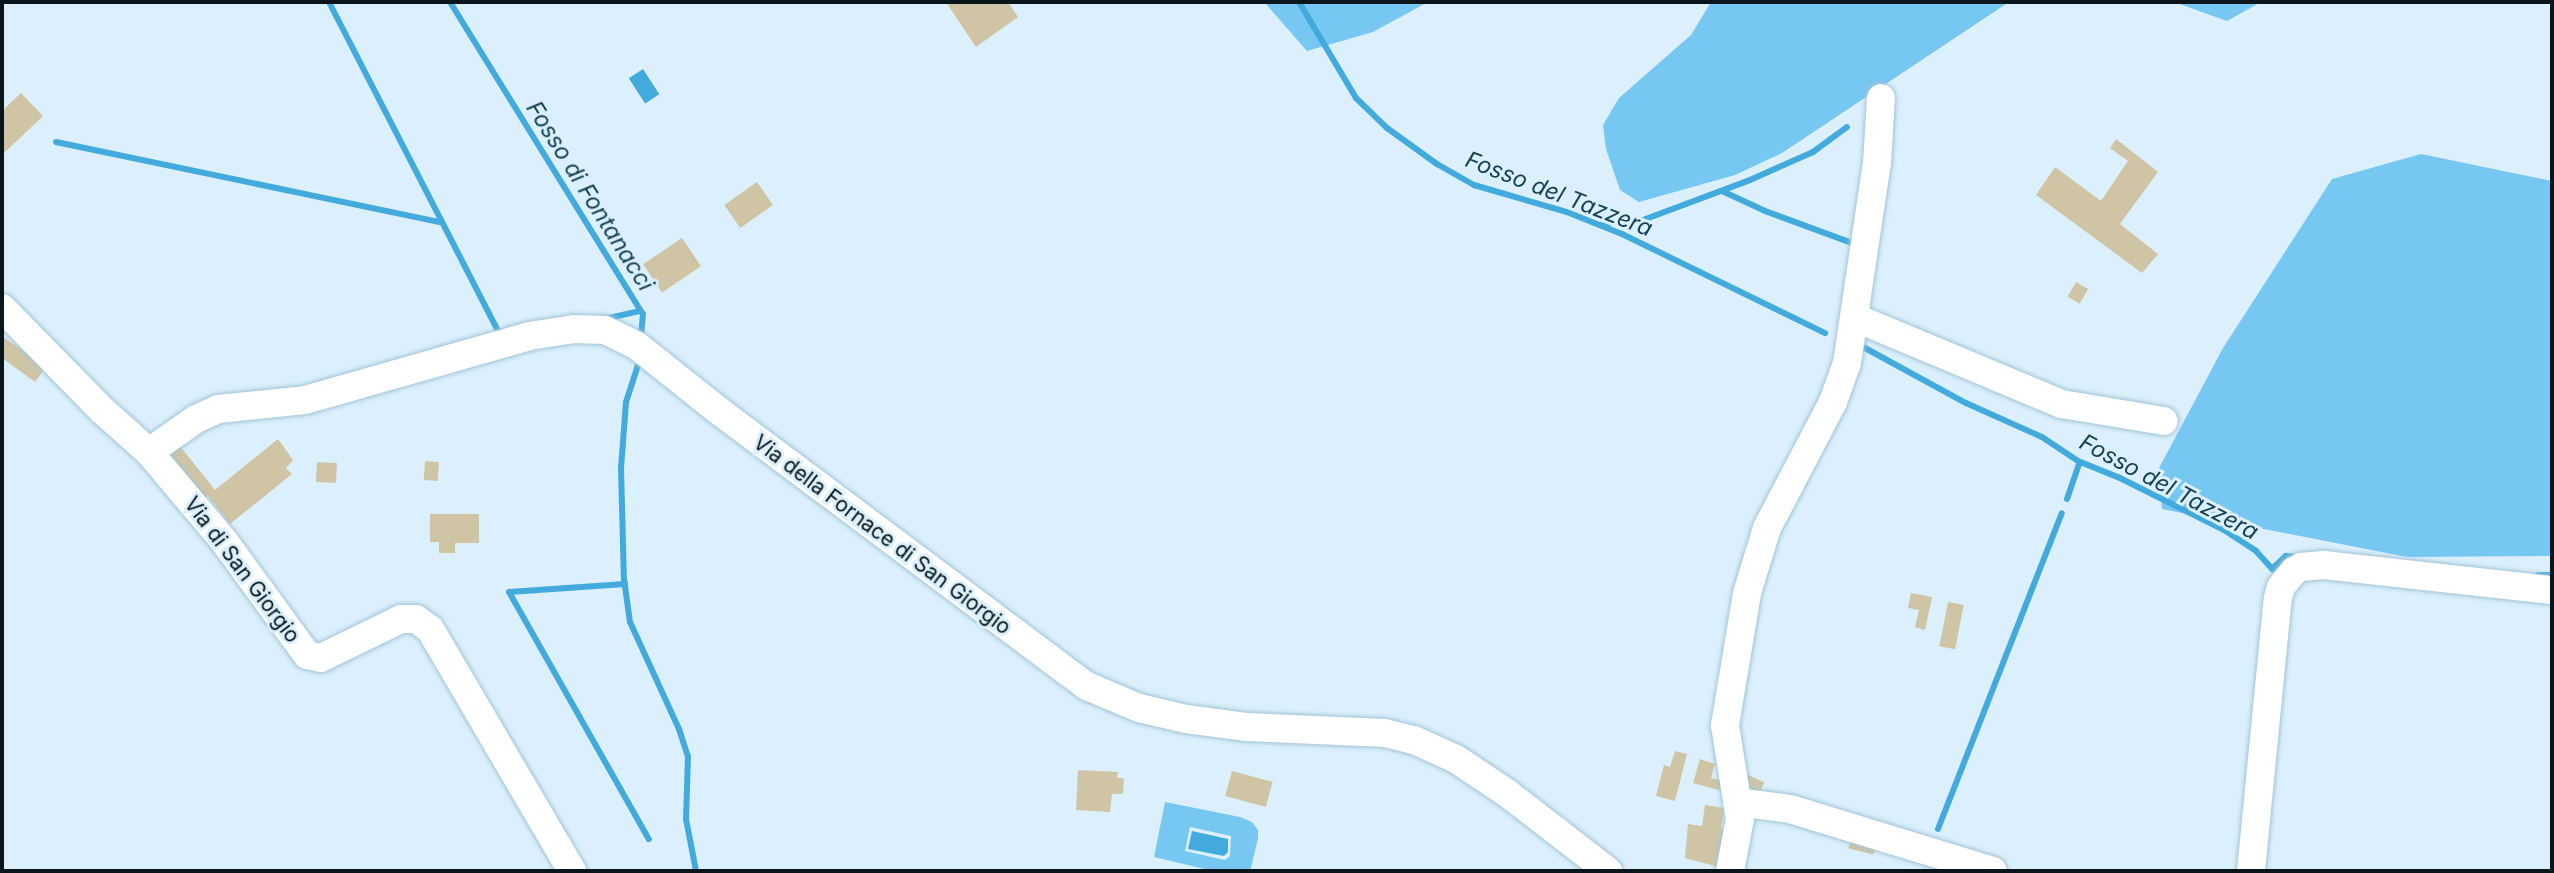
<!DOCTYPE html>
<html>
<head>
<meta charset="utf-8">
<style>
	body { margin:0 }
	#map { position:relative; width:2554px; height:873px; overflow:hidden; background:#dbf0fc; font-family:Inter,sans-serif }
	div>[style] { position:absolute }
	.green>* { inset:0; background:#76c7f2 }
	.water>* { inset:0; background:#42aadc; transform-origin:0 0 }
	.stream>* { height:6px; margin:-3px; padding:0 3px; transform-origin:3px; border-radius:3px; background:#42aadc }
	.building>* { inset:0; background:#cfc5a4; transform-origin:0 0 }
	.roads { filter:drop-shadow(0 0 2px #a2c4d7) drop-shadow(0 0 2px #a2c4d7) }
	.minor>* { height:28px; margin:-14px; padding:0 14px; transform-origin:14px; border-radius:14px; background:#fff }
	span { translate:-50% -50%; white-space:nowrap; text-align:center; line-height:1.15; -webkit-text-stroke:6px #dbf0fc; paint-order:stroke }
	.street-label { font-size:21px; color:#08151b }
	.water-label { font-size:23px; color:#164257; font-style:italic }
	.frame { position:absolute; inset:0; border:4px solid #08151b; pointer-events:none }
</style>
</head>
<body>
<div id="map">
	<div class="green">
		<i style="clip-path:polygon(1264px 2px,1428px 2px,1373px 32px,1307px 51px)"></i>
		<i style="clip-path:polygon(1711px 2px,2009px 2px,1782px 153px,1735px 175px,1639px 202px,1620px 190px,1606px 149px,1603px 125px,1619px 98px,1691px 35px)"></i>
		<i style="clip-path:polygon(2174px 2px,2261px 2px,2227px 21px)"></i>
		<i style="clip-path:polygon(2421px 154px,2552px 181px,2552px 556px,2407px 557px,2162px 509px,2159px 468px,2223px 348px,2332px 179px)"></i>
		<i style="clip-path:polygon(evenodd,1165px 802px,1240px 817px,1252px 822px,1258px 830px,1258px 839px,1250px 871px,1213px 871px,1154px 857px,1165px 802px,1190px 827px,1231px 836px,1230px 856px,1225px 860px,1185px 851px,1190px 827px)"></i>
	</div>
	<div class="water">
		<i style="left:643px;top:69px;width:30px;height:17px;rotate:57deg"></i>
		<i style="clip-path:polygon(1192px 831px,1228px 839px,1228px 852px,1224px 856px,1188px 849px)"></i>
	</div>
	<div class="stream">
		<i style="left:329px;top:2px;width:377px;rotate:62.8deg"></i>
		<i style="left:450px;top:2px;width:367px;rotate:58.3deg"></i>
		<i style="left:643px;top:314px;width:23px;rotate:95deg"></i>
		<i style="left:1299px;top:2px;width:112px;rotate:59.3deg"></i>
		<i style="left:1356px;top:98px;width:43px;rotate:44.1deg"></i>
		<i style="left:1387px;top:128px;width:62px;rotate:35.8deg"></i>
		<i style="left:1437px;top:164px;width:43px;rotate:29.6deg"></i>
		<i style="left:1474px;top:185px;width:97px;rotate:16.2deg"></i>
		<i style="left:1567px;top:212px;width:59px;rotate:21.8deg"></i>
		<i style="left:1622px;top:234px;width:226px;rotate:26deg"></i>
		<i style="left:56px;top:142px;width:392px;rotate:11.8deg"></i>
		<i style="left:1722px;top:191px;width:47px;rotate:24.9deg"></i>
		<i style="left:1765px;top:211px;width:93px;rotate:20.2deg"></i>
		<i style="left:1602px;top:224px;width:41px;rotate:-5.6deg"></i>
		<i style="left:1643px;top:220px;width:114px;rotate:-20.5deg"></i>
		<i style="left:1750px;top:180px;width:69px;rotate:-24deg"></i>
		<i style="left:1813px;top:152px;width:42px;rotate:-36.3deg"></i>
		<i style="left:605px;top:319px;width:36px;rotate:-13deg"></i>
		<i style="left:1865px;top:348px;width:115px;rotate:28.6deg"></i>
		<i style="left:1966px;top:403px;width:83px;rotate:24.1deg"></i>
		<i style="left:2042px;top:437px;width:43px;rotate:33.7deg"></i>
		<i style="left:2078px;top:461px;width:45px;rotate:22deg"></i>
		<i style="left:2120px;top:478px;width:116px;rotate:26.6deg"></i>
		<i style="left:2224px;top:530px;width:38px;rotate:33deg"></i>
		<i style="left:2256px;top:551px;width:24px;rotate:48deg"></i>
		<i style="left:2272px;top:569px;width:19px;rotate:-43deg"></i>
		<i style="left:2286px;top:556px;width:11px;rotate:5deg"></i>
		<i style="left:640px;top:359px;width:45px;rotate:108deg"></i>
		<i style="left:626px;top:402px;width:66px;rotate:94.3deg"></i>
		<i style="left:621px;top:468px;width:111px;rotate:88.5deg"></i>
		<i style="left:624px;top:579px;width:43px;rotate:82.1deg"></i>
		<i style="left:630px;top:622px;width:118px;rotate:65.4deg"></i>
		<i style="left:679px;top:729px;width:28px;rotate:72deg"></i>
		<i style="left:688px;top:756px;width:63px;rotate:91.8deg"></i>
		<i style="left:686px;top:819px;width:53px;rotate:79.1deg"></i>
		<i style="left:2067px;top:499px;width:39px;rotate:-71deg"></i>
		<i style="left:2538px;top:575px;width:14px"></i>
		<i style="left:625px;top:584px;width:116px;rotate:176.1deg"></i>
		<i style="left:509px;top:592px;width:284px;rotate:60.5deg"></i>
		<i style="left:1938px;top:829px;width:339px;rotate:-68.6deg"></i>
	</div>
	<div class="building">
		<i style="clip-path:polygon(946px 2px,1008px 2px,1018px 17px,976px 47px)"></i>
		<i style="clip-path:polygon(21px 93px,43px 116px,2px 155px,2px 111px)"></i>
		<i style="clip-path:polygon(2116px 139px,2158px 172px,2120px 224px,2158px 254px,2142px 273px,2036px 195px,2055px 167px,2101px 201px,2128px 161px,2110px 148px)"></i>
		<i style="left:757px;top:182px;width:28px;height:40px;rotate:55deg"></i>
		<i style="left:682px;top:238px;width:34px;height:47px;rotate:56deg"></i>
		<i style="left:2076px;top:282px;width:14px;height:17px;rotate:30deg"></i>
		<i style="clip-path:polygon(2px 336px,46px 367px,35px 382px,2px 358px)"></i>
		<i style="clip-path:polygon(278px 439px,293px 460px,286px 468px,292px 474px,230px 524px,208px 496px,201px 501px,162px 452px,176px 441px,215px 490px)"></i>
		<i style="left:425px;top:461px;width:14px;height:19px;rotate:4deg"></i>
		<i style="left:317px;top:462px;width:20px;height:20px;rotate:3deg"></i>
		<i style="clip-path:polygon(430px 514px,479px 514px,479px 543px,455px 543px,455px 553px,439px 553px,439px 542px,430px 542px)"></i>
		<i style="clip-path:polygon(1911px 593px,1932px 597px,1925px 630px,1915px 627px,1919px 610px,1908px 608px)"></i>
		<i style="left:1948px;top:602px;width:16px;height:45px;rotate:11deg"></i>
		<i style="clip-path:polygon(1675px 751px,1687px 754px,1675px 801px,1656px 796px,1664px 765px,1670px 767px)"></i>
		<i style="clip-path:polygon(1700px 759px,1715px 764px,1711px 778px,1725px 782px,1722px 791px,1693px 783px)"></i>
		<i style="clip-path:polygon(1078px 770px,1118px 772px,1117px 778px,1124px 778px,1123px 794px,1112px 794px,1110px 812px,1076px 810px)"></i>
		<i style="left:1232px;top:771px;width:42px;height:26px;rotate:15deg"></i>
		<i style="left:1746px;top:774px;width:20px;height:13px;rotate:24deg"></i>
		<i style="clip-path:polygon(1705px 805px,1724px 808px,1721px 829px,1734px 831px,1727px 869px,1685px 858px,1688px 824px,1702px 826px)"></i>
		<i style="left:1852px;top:833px;width:26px;height:16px;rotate:13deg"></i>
	</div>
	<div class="roads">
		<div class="minor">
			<i style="left:2px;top:308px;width:144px;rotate:45.6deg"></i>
			<i style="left:103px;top:411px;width:62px;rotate:41.7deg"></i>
			<i style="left:149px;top:452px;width:116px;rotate:49.9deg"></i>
			<i style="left:224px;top:541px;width:141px;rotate:53.9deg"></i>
			<i style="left:307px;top:655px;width:14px;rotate:12deg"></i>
			<i style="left:321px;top:658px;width:89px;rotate:-26deg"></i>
			<i style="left:401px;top:619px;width:15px"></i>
			<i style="left:416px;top:619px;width:17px;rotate:36deg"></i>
			<i style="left:430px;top:629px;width:281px;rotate:59.6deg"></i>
			<i style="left:1856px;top:318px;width:223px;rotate:22.7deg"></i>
			<i style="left:2062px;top:404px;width:103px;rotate:9.5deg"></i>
			<i style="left:149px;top:452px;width:57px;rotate:-35.1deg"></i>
			<i style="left:196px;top:419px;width:24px;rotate:-24deg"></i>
			<i style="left:218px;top:409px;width:87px;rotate:-5.9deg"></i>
			<i style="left:305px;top:400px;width:233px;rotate:-15.9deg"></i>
			<i style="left:529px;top:336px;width:46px;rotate:-8.8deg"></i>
			<i style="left:574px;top:329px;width:31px;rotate:2deg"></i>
			<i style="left:605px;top:330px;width:34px;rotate:26deg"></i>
			<i style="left:636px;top:345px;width:106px;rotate:38.5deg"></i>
			<i style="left:719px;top:411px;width:459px;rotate:36.8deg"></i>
			<i style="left:1087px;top:686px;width:56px;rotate:22.9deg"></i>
			<i style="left:1139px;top:708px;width:48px;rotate:13.2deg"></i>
			<i style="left:1186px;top:719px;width:62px;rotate:7.5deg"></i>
			<i style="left:1247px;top:727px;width:138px;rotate:2.5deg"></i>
			<i style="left:1385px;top:733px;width:30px;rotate:14deg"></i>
			<i style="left:1414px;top:740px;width:46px;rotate:24.3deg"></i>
			<i style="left:1456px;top:759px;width:61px;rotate:33.7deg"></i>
			<i style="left:1507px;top:793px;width:128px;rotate:37.7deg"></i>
			<i style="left:1737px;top:802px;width:53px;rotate:7.5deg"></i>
			<i style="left:1790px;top:809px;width:212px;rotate:17deg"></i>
			<i style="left:1730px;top:871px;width:53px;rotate:-79.1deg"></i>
			<i style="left:1740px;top:819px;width:95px;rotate:-99.1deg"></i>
			<i style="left:1725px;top:725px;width:134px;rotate:-80.5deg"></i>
			<i style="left:1747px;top:593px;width:68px;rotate:-72.9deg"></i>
			<i style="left:1767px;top:528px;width:142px;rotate:-62.4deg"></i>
			<i style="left:1833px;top:402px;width:41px;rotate:-70.3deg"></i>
			<i style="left:1847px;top:363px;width:202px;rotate:-81.5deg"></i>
			<i style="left:1877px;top:163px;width:65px;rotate:-86.5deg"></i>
			<i style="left:2251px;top:871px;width:274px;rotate:-84.4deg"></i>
			<i style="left:2278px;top:598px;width:11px;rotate:-75deg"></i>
			<i style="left:2281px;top:587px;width:21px;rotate:-51deg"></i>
			<i style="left:2294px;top:571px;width:8px;rotate:-30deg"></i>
			<i style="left:2301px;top:567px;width:23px;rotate:-5deg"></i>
			<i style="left:2324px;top:565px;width:229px;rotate:6.3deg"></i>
		</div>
	</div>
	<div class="street-label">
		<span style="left:882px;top:535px;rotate:37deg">Via della Fornace di San Giorgio</span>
		<span style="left:242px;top:570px;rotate:53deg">Via di San Giorgio</span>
	</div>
	<div class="water-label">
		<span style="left:1559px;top:194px;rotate:21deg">Fosso del Tazzera</span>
		<span style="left:590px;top:196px;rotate:58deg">Fosso di Fontanacci</span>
		<span style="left:2169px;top:487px;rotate:28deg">Fosso del Tazzera</span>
	</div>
	<div class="frame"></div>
</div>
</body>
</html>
